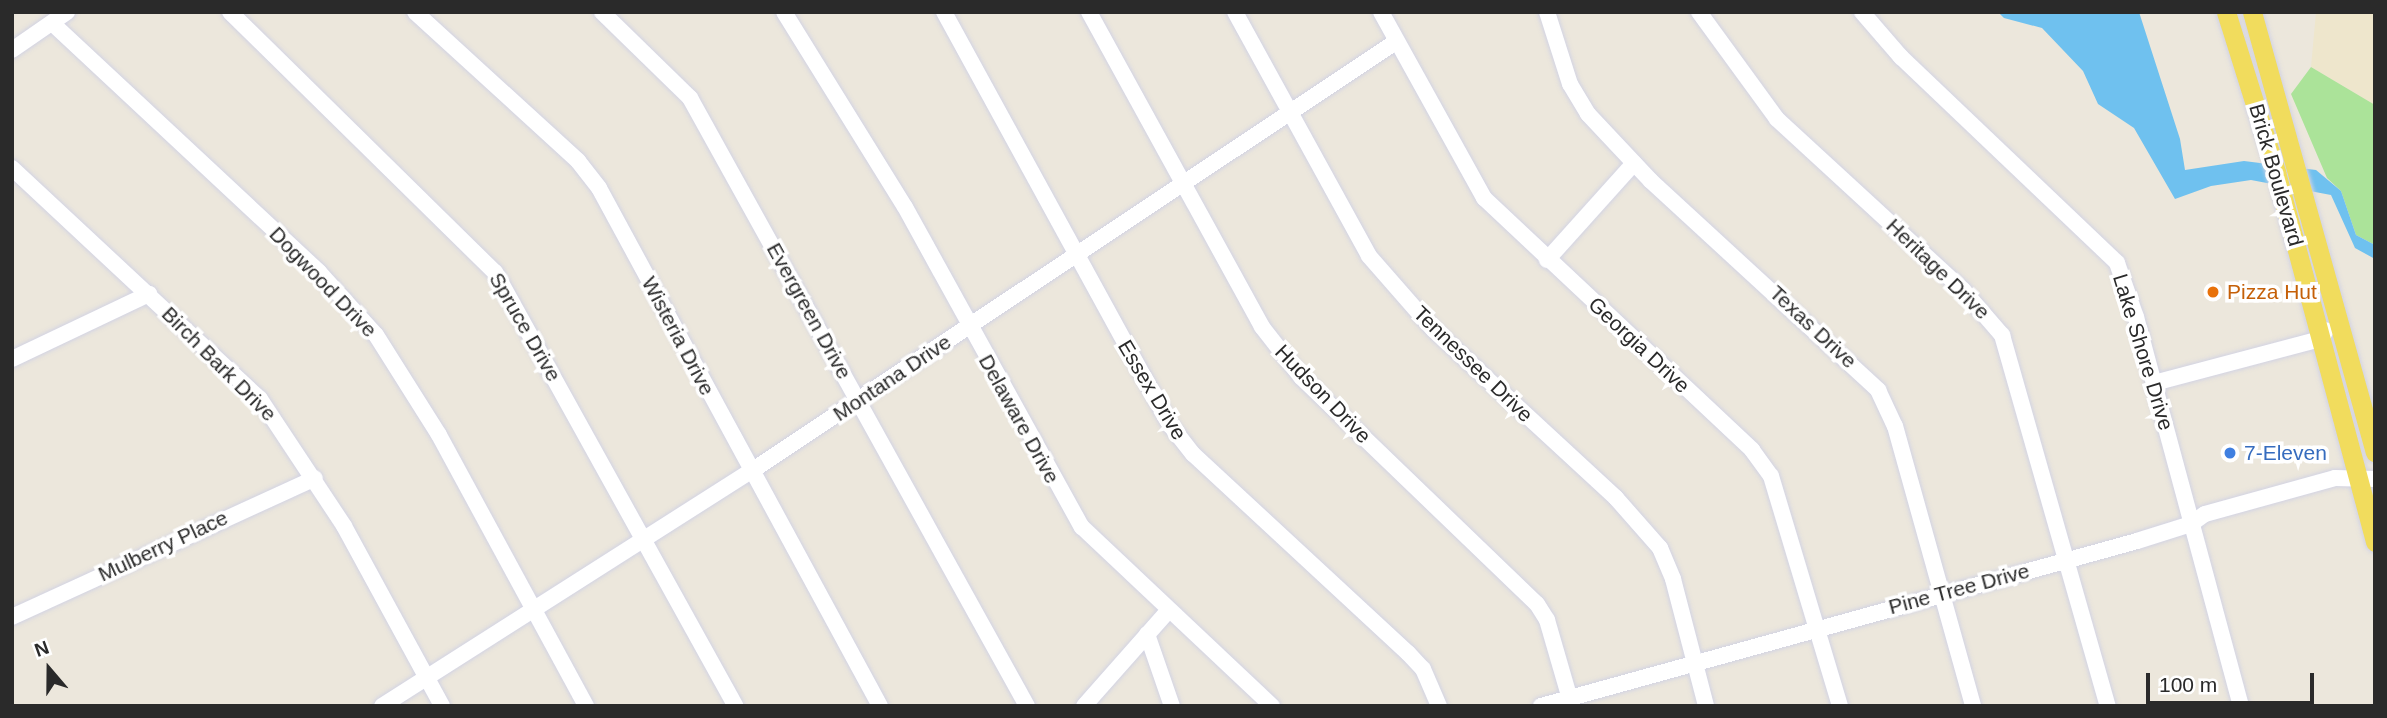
<!DOCTYPE html>
<html>
<head>
<meta charset="utf-8">
<style>
	body { margin:0 }
	#map { position:relative; width:2387px; height:718px; overflow:hidden; background:#ece7dc; font-family:Helvetica,sans-serif }
	div>[style] { position:absolute }
	.education>* { inset:0; background:#eee6cc }
	.green>* { inset:0; background:#abe399 }
	.water>* { inset:0; background:#6fc1ef }
	.roads { filter:drop-shadow(0 0 2px #d2d3e3) drop-shadow(0 0 2px #d2d3e3) }
	.minor>* { height:16px; margin:-8px; padding:0 8px; transform-origin:8px; border-radius:8px; background:#fff }
	.major>* { height:19px; margin:-9.5px; padding:0 9.5px; transform-origin:9.5px; border-radius:9.5px; background:#f1dc5d }
	.dots>* { width:19px; height:19px; translate:-50% -50%; box-sizing:border-box; border:4px solid #fff; border-radius:50% }
	span { translate:-50% -50%; white-space:nowrap; text-align:center; line-height:1.15; -webkit-text-stroke:7px #fff; paint-order:stroke }
	.street-label { font-size:21px; color:#2a2a2a }
	.food-label { font-size:21px; color:#c56008 }
	.left { translate:0 -50%; text-align:left }
	.shop-label { font-size:21px; color:#366cbe }
	.frame { position:absolute; inset:0; border:14px solid #2a2a2a; pointer-events:none }
	.north { position:absolute; left:14px; top:634px; width:70px; height:70px; -webkit-text-stroke:5px #fff; paint-order:stroke; rotate:340deg; font-size:19px; font-weight:700; line-height:28px; text-align:center; color:#2a2a2a }
	.north::after { content:''; display:block; margin:auto; width:24px; height:32px; background:#2a2a2a; clip-path:polygon(50% 0,100% 100%,50% 72%,0 100%) }
	.scale { position:absolute; left:2146px; top:673px; width:168px; height:32px; box-sizing:border-box; border:4px solid #2a2a2a; border-top:0; padding-left:9px; font-size:21px; line-height:24px; white-space:nowrap; color:#2a2a2a; -webkit-text-stroke:5px #fff; paint-order:stroke }
</style>
</head>
<body>
<div id="map">
	<div class="education">
		<i style="clip-path:polygon(2316px 12px,2375px 12px,2375px 105px,2311px 67px)"></i>
	</div>
	<div class="green">
		<i style="clip-path:polygon(2311px 67px,2375px 105px,2375px 245px,2356px 235px,2341px 191px,2327px 178px,2291px 94px)"></i>
	</div>
	<div class="water">
		<i style="clip-path:polygon(1998px 12px,2139px 12px,2180px 139px,2185px 170px,2244px 161px,2316px 170px,2341px 191px,2356px 235px,2375px 245px,2375px 259px,2355px 248px,2331px 195px,2251px 180px,2211px 186px,2175px 199px,2134px 128px,2098px 104px,2083px 71px,2042px 28px,2004px 18px)"></i>
	</div>
	<div class="roads">
		<div class="minor">
			<i style="left:230px;top:12px;width:371px;rotate:44.5deg"></i>
			<i style="left:495px;top:272px;width:496px;rotate:61deg"></i>
			<i style="left:415px;top:12px;width:221px;rotate:42.4deg"></i>
			<i style="left:578px;top:161px;width:34px;rotate:52deg"></i>
			<i style="left:599px;top:188px;width:589px;rotate:61.52deg"></i>
			<i style="left:602px;top:12px;width:123px;rotate:44.3deg"></i>
			<i style="left:690px;top:98px;width:695px;rotate:61deg"></i>
			<i style="left:784px;top:12px;width:229px;rotate:58.2deg"></i>
			<i style="left:905px;top:207px;width:366px;rotate:61.1deg"></i>
			<i style="left:1082px;top:527px;width:261px;rotate:43.3deg"></i>
			<i style="left:944px;top:12px;width:472px;rotate:61.3deg"></i>
			<i style="left:1171px;top:426px;width:36px;rotate:52deg"></i>
			<i style="left:1193px;top:454px;width:293px;rotate:42.8deg"></i>
			<i style="left:1408px;top:653px;width:22px;rotate:47deg"></i>
			<i style="left:1423px;top:669px;width:40px;rotate:66.6deg"></i>
			<i style="left:1089px;top:12px;width:359px;rotate:61.2deg"></i>
			<i style="left:1262px;top:327px;width:63px;rotate:52deg"></i>
			<i style="left:1301px;top:377px;width:327px;rotate:43.9deg"></i>
			<i style="left:1537px;top:604px;width:19px;rotate:58deg"></i>
			<i style="left:1547px;top:620px;width:90px;rotate:73.8deg"></i>
			<i style="left:1235px;top:12px;width:278px;rotate:61.2deg"></i>
			<i style="left:1369px;top:256px;width:97px;rotate:48.8deg"></i>
			<i style="left:1433px;top:329px;width:249px;rotate:42.7deg"></i>
			<i style="left:1616px;top:498px;width:67px;rotate:48.7deg"></i>
			<i style="left:1660px;top:548px;width:34px;rotate:67deg"></i>
			<i style="left:1673px;top:579px;width:131px;rotate:75.4deg"></i>
			<i style="left:1381px;top:12px;width:213px;rotate:61deg"></i>
			<i style="left:1484px;top:198px;width:368px;rotate:43.2deg"></i>
			<i style="left:1752px;top:450px;width:32px;rotate:54deg"></i>
			<i style="left:1771px;top:476px;width:240px;rotate:73.3deg"></i>
			<i style="left:1547px;top:12px;width:76px;rotate:72.3deg"></i>
			<i style="left:1570px;top:84px;width:35px;rotate:59deg"></i>
			<i style="left:1588px;top:114px;width:92px;rotate:46.8deg"></i>
			<i style="left:1651px;top:181px;width:309px;rotate:42.6deg"></i>
			<i style="left:1878px;top:390px;width:40px;rotate:65deg"></i>
			<i style="left:1895px;top:426px;width:291px;rotate:74.4deg"></i>
			<i style="left:1699px;top:12px;width:132px;rotate:53.9deg"></i>
			<i style="left:1777px;top:119px;width:253px;rotate:42.6deg"></i>
			<i style="left:1963px;top:290px;width:60px;rotate:49.1deg"></i>
			<i style="left:2002px;top:335px;width:386px;rotate:74.1deg"></i>
			<i style="left:1862px;top:12px;width:60px;rotate:49.1deg"></i>
			<i style="left:1901px;top:57px;width:298px;rotate:43.6deg"></i>
			<i style="left:2117px;top:263px;width:57px;rotate:70.6deg"></i>
			<i style="left:2136px;top:317px;width:403px;rotate:74.9deg"></i>
			<i style="left:52px;top:23px;width:365px;rotate:43deg"></i>
			<i style="left:319px;top:272px;width:85px;rotate:47.9deg"></i>
			<i style="left:376px;top:335px;width:118px;rotate:57.8deg"></i>
			<i style="left:439px;top:435px;width:308px;rotate:61.5deg"></i>
			<i style="left:12px;top:50px;width:67px;rotate:-34.6deg"></i>
			<i style="left:12px;top:168px;width:339px;rotate:43deg"></i>
			<i style="left:260px;top:399px;width:152px;rotate:56.5deg"></i>
			<i style="left:344px;top:526px;width:205px;rotate:61.4deg"></i>
			<i style="left:1547px;top:260px;width:130px;rotate:-48.1deg"></i>
			<i style="left:12px;top:359px;width:152px;rotate:-25.4deg"></i>
			<i style="left:2154px;top:383px;width:173px;rotate:-14.8deg"></i>
			<i style="left:2321px;top:339px;width:10px;rotate:-61deg"></i>
			<i style="left:12px;top:617px;width:333px;rotate:-24.6deg"></i>
			<i style="left:1147px;top:634px;width:76px;rotate:70.9deg"></i>
			<i style="left:382px;top:706px;width:436px;rotate:-32.5deg"></i>
			<i style="left:750px;top:472px;width:777px;rotate:-33.67deg"></i>
			<i style="left:1084px;top:706px;width:128px;rotate:-48.5deg"></i>
			<i style="left:1541px;top:706px;width:618px;rotate:-15.47deg"></i>
			<i style="left:2137px;top:541px;width:57px;rotate:-17.5deg"></i>
			<i style="left:2191px;top:524px;width:17px;rotate:-36deg"></i>
			<i style="left:2205px;top:514px;width:135px;rotate:-15.5deg"></i>
			<i style="left:2335px;top:478px;width:40px;rotate:1.4deg"></i>
		</div>
		<div class="major">
			<i style="left:2226px;top:12px;width:168px;rotate:72.6deg"></i>
			<i style="left:2276px;top:172px;width:383px;rotate:75deg"></i>
			<i style="left:2252px;top:12px;width:457px;rotate:74.4deg"></i>
		</div>
	</div>
	<div class="dots">
		<i style="left:2213px;top:292px;background:#e8710a"></i>
		<i style="left:2230px;top:453px;background:#3f7fe0"></i>
	</div>
	<div class="street-label">
		<span style="left:2276px;top:175px;rotate:74deg">Brick Boulevard</span>
		<span style="left:1938px;top:269px;rotate:44deg">Heritage Drive</span>
		<span style="left:323px;top:282px;rotate:46deg">Dogwood Drive</span>
		<span style="left:809px;top:311px;rotate:61deg">Evergreen Drive</span>
		<span style="left:525px;top:327px;rotate:60deg">Spruce Drive</span>
		<span style="left:1813px;top:327px;rotate:43deg">Texas Drive</span>
		<span style="left:678px;top:336px;rotate:62deg">Wisteria Drive</span>
		<span style="left:1639px;top:345px;rotate:43deg">Georgia Drive</span>
		<span style="left:2143px;top:352px;rotate:73deg">Lake Shore Drive</span>
		<span style="left:219px;top:364px;rotate:45deg">Birch Bark Drive</span>
		<span style="left:1473px;top:364px;rotate:44deg">Tennessee Drive</span>
		<span style="left:892px;top:378px;rotate:-34deg">Montana Drive</span>
		<span style="left:1152px;top:390px;rotate:59deg">Essex Drive</span>
		<span style="left:1323px;top:394px;rotate:46deg">Hudson Drive</span>
		<span style="left:1019px;top:419px;rotate:61deg">Delaware Drive</span>
		<span style="left:163px;top:546px;rotate:-25deg">Mulberry Place</span>
		<span style="left:1959px;top:589px;rotate:-15deg">Pine Tree Drive</span>
	</div>
	<div class="food-label">
		<span class="left" style="left:2227px;top:292px">Pizza Hut</span>
	</div>
	<div class="shop-label">
		<span class="left" style="left:2244px;top:453px">7-Eleven</span>
	</div>
	<div class="frame"></div>
	<div class="north">N</div>
	<div class="scale">100 m</div>
</div>
</body>
</html>
